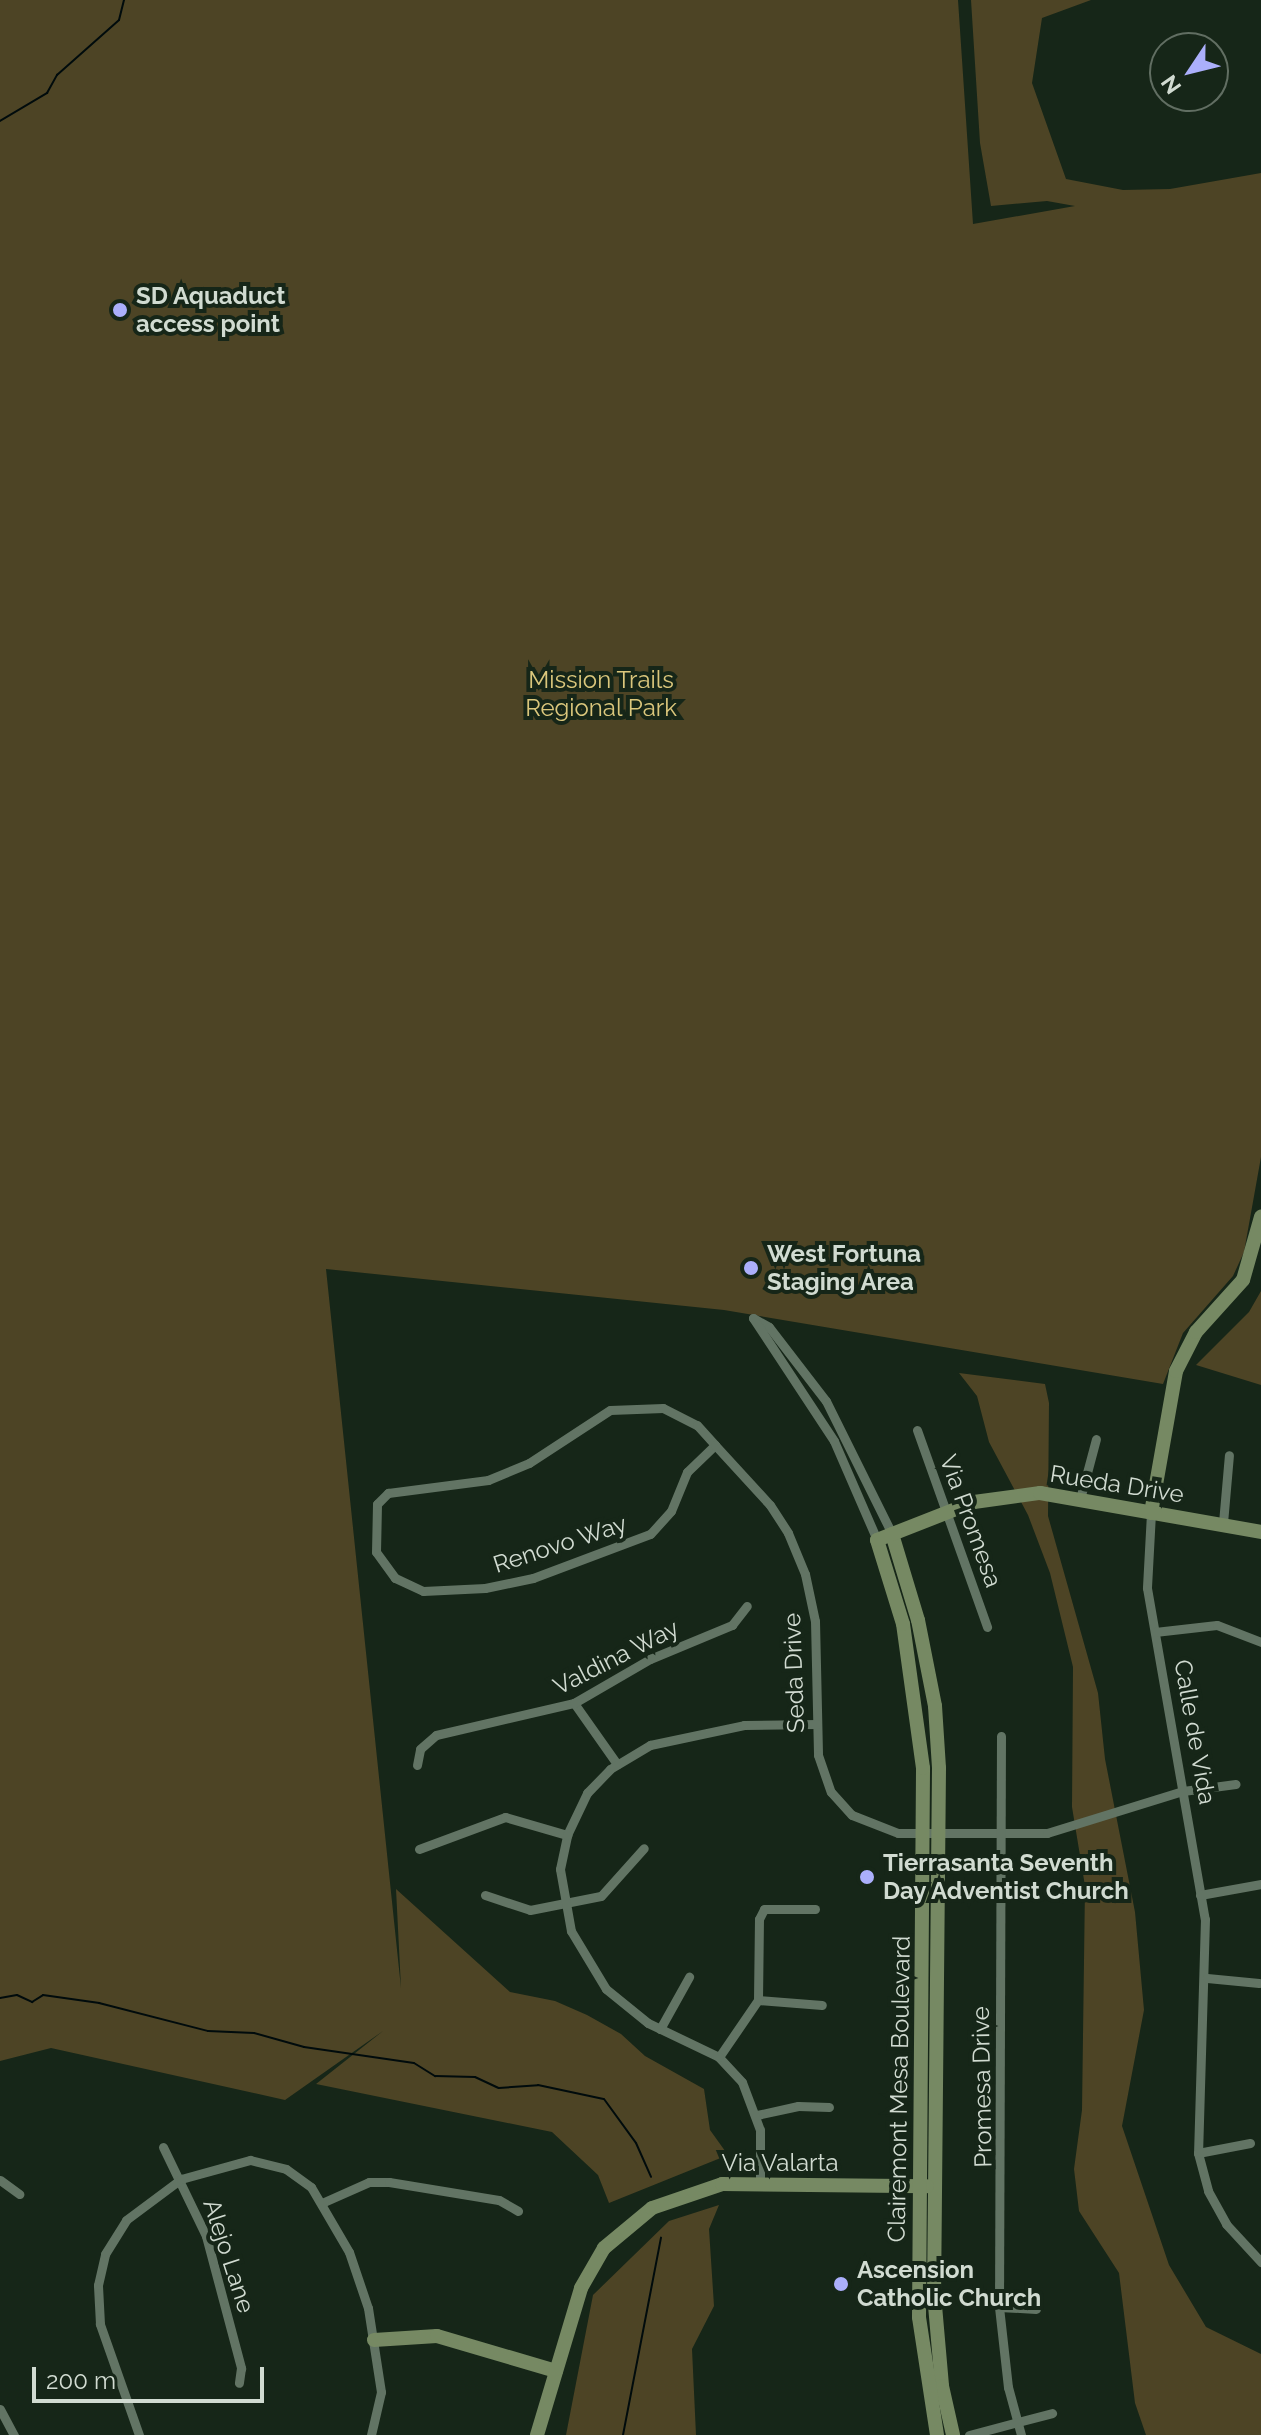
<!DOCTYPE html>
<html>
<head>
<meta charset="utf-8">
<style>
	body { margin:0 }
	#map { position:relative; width:1261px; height:2435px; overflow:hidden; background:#162618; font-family:Raleway,sans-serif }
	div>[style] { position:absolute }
	.green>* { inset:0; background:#4d4425 }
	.stream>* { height:2px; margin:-1px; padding:0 1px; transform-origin:1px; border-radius:1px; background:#000b0c }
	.street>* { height:9px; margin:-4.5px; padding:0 4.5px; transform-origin:4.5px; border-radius:4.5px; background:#627464 }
	.secondary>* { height:14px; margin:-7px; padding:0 7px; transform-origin:7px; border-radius:7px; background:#768963 }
	.dots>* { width:22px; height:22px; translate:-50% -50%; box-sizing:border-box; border:4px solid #162618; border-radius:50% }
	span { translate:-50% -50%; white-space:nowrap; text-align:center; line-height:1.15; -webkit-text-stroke:8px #162618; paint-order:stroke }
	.poi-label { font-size:24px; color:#d1dbd1; font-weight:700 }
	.left { translate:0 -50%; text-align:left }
	.park-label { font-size:24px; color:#dbc77c }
	.street-label { font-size:24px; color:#d1dbd1 }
	.north { position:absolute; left:1149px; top:32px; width:80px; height:80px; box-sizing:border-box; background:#162618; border:2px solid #616e62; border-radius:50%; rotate:235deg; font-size:22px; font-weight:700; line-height:32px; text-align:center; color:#d1dbd1 }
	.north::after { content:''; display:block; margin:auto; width:28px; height:36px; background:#abaffb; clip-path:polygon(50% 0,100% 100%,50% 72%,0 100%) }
	.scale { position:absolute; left:32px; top:2367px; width:232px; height:36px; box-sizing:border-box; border:4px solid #d1dbd1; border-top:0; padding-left:10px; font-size:24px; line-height:28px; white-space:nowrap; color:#d1dbd1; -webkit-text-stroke:6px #162618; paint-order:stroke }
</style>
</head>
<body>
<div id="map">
	<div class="green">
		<i style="clip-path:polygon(0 0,958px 0,973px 224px,1075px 206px,1047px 201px,991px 206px,980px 143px,971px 0,1091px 0,1042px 18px,1032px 83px,1066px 179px,1123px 190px,1170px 189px,1261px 173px,1261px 1157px,1244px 1252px,1233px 1276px,1183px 1333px,1163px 1384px,724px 1310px,326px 1269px,401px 1988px,396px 1889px,510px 1992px,555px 2001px,587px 2015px,621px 2034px,645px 2056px,704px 2089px,710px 2130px,728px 2155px,609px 2203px,598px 2175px,552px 2132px,316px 2084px,383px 2031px,285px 2100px,51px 2048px,0 2061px)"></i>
		<i style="clip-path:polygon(1261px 1291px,1261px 1385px,1196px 1365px,1249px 1312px)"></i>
		<i style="clip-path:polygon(959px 1373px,1045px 1384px,1049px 1403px,1048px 1516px,1098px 1693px,1105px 1759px,1135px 1912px,1144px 2010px,1122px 2126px,1169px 2265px,1206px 2327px,1261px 2354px,1261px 2435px,1146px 2435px,1135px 2403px,1119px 2273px,1079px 2211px,1074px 2169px,1082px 2110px,1085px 1886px,1072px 1807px,1073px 1667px,1050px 1573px,1028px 1515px,989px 1442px,977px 1396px)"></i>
		<i style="clip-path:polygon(719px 2205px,709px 2229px,714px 2306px,692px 2349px,696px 2435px,566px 2435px,593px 2295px,669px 2221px)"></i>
	</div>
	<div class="stream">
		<i style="left:0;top:121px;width:55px;rotate:-30.8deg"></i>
		<i style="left:47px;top:93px;width:21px;rotate:-61deg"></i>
		<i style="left:57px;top:75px;width:83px;rotate:-41.6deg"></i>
		<i style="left:119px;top:20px;width:21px;rotate:-76deg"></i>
		<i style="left:0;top:1998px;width:17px;rotate:-10deg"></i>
		<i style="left:17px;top:1995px;width:17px;rotate:25deg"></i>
		<i style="left:32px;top:2002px;width:13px;rotate:-32deg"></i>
		<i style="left:43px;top:1995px;width:57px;rotate:8.1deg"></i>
		<i style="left:99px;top:2003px;width:113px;rotate:14.4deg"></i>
		<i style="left:208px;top:2031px;width:46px;rotate:2.5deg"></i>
		<i style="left:254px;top:2033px;width:52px;rotate:15.6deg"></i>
		<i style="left:304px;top:2047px;width:111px;rotate:8.3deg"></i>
		<i style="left:414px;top:2063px;width:25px;rotate:32deg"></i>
		<i style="left:435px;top:2076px;width:40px;rotate:1.4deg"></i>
		<i style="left:475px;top:2077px;width:26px;rotate:25deg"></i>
		<i style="left:499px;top:2088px;width:39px;rotate:-4deg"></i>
		<i style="left:538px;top:2085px;width:67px;rotate:12deg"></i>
		<i style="left:604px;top:2099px;width:54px;rotate:54deg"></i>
		<i style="left:636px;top:2143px;width:37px;rotate:66deg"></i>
		<i style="left:623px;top:2435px;width:201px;rotate:-79.1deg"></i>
	</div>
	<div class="street">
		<i style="left:753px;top:1318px;width:18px;rotate:29deg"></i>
		<i style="left:769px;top:1327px;width:93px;rotate:52.4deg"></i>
		<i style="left:826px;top:1401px;width:148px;rotate:63.6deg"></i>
		<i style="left:753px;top:1318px;width:147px;rotate:56.6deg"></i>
		<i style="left:834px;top:1441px;width:108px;rotate:66.5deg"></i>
		<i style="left:917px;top:1430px;width:209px;rotate:70.4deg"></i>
		<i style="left:715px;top:1445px;width:39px;rotate:136deg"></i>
		<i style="left:687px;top:1472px;width:42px;rotate:112.3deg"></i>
		<i style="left:671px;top:1511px;width:31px;rotate:132deg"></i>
		<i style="left:650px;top:1534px;width:125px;rotate:159.4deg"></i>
		<i style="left:533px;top:1578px;width:49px;rotate:168.2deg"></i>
		<i style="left:485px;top:1588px;width:62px;rotate:177.2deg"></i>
		<i style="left:423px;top:1591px;width:31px;rotate:-155deg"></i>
		<i style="left:395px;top:1578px;width:32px;rotate:-126deg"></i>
		<i style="left:376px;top:1552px;width:48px;rotate:-88.8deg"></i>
		<i style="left:377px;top:1504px;width:16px;rotate:-45deg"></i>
		<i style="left:388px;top:1493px;width:101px;rotate:-7.4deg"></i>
		<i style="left:488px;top:1480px;width:44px;rotate:-22.5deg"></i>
		<i style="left:529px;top:1463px;width:97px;rotate:-33.2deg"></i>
		<i style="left:610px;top:1410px;width:53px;rotate:-2.2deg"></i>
		<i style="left:663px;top:1408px;width:38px;rotate:27deg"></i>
		<i style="left:697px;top:1425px;width:27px;rotate:48deg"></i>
		<i style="left:715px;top:1445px;width:81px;rotate:47.5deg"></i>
		<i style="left:770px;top:1505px;width:33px;rotate:57deg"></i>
		<i style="left:788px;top:1533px;width:44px;rotate:67.5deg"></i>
		<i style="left:805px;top:1574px;width:48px;rotate:78deg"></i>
		<i style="left:815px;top:1621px;width:134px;rotate:88.7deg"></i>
		<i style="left:818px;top:1755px;width:39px;rotate:71deg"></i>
		<i style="left:831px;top:1792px;width:31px;rotate:48deg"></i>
		<i style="left:852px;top:1815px;width:49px;rotate:21.4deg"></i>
		<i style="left:898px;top:1833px;width:149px"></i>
		<i style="left:1047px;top:1833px;width:142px;rotate:-17.2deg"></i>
		<i style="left:1183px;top:1791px;width:53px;rotate:-7.5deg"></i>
		<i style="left:1080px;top:1499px;width:62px;rotate:-75.1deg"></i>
		<i style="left:1151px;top:1513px;width:75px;rotate:93.1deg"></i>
		<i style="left:1147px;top:1588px;width:336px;rotate:80.1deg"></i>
		<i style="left:1205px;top:1919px;width:234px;rotate:91.7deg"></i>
		<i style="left:1198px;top:2153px;width:39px;rotate:75deg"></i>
		<i style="left:1208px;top:2191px;width:38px;rotate:61deg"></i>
		<i style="left:1226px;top:2224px;width:52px;rotate:47.4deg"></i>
		<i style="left:1223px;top:1523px;width:68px;rotate:-85deg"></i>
		<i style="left:1155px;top:1632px;width:62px;rotate:-6.4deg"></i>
		<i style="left:1217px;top:1625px;width:47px;rotate:21.1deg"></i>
		<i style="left:574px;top:1703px;width:75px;rotate:54.8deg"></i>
		<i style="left:1001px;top:1736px;width:571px;rotate:90.2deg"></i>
		<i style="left:999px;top:2307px;width:81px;rotate:83.6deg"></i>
		<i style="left:1008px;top:2387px;width:50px;rotate:74.8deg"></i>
		<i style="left:417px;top:1765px;width:16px;rotate:-79deg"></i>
		<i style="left:420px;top:1749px;width:21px;rotate:-41deg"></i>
		<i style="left:436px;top:1735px;width:142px;rotate:-13.1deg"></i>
		<i style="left:574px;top:1703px;width:88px;rotate:-30.1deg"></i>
		<i style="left:650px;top:1659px;width:89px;rotate:-22.5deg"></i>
		<i style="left:732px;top:1625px;width:24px;rotate:-52deg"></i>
		<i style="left:419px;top:1849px;width:92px;rotate:-20.4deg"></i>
		<i style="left:505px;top:1817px;width:65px;rotate:16.2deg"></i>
		<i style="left:485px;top:1895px;width:47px;rotate:18.4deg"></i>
		<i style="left:530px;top:1910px;width:72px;rotate:-11.2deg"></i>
		<i style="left:601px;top:1896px;width:64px;rotate:-48.1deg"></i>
		<i style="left:1200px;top:1895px;width:62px;rotate:-10.2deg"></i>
		<i style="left:1207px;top:1978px;width:52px;rotate:5.5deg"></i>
		<i style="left:758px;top:2000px;width:64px;rotate:4.5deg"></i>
		<i style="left:660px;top:2029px;width:60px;rotate:-60.9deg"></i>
		<i style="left:719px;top:2057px;width:69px;rotate:-55.6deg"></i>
		<i style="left:758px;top:2000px;width:81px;rotate:-89.3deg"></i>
		<i style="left:759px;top:1919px;width:11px;rotate:-63deg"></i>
		<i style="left:764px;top:1909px;width:51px"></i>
		<i style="left:757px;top:2115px;width:42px;rotate:-12.4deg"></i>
		<i style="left:798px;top:2106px;width:31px;rotate:2deg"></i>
		<i style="left:163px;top:2147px;width:99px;rotate:64.2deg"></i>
		<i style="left:206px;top:2236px;width:137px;rotate:75.1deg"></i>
		<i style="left:241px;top:2368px;width:15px;rotate:98deg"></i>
		<i style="left:1198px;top:2153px;width:53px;rotate:-10.9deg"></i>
		<i style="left:0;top:2180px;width:24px;rotate:36deg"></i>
		<i style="left:760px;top:2183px;width:53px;rotate:-90deg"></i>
		<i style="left:760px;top:2130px;width:51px;rotate:-110.6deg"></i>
		<i style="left:742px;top:2082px;width:34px;rotate:-133deg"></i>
		<i style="left:719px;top:2057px;width:79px;rotate:-154.4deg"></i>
		<i style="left:648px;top:2023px;width:54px;rotate:-141deg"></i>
		<i style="left:606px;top:1989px;width:68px;rotate:-121.1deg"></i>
		<i style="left:571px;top:1931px;width:63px;rotate:-100.1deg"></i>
		<i style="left:560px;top:1869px;width:35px;rotate:-78deg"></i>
		<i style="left:567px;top:1835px;width:47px;rotate:-64.5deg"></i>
		<i style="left:587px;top:1793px;width:33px;rotate:-46deg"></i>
		<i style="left:610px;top:1769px;width:47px;rotate:-31deg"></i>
		<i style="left:650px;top:1745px;width:96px;rotate:-12deg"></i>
		<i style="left:744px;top:1725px;width:73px;rotate:-0.8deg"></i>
		<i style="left:324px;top:2202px;width:49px;rotate:-24deg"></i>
		<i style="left:369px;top:2182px;width:20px"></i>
		<i style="left:389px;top:2182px;width:111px;rotate:9.3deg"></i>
		<i style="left:499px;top:2200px;width:22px;rotate:30deg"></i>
		<i style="left:999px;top:2307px;width:37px;rotate:3deg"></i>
		<i style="left:0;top:2409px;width:30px;rotate:62deg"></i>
		<i style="left:139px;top:2435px;width:118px;rotate:-109.4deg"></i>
		<i style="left:100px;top:2324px;width:39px;rotate:-93deg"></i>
		<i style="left:98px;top:2285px;width:32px;rotate:-77deg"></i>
		<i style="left:105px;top:2254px;width:40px;rotate:-58deg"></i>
		<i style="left:126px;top:2220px;width:69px;rotate:-36.7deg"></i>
		<i style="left:181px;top:2179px;width:72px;rotate:-15.4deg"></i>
		<i style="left:250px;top:2160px;width:37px;rotate:14deg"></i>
		<i style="left:286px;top:2169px;width:31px;rotate:36deg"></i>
		<i style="left:311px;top:2187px;width:75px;rotate:59.7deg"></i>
		<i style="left:349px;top:2252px;width:59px;rotate:71.3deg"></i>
		<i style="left:368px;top:2308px;width:85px;rotate:81.2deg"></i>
		<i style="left:381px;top:2392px;width:44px;rotate:103.1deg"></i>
		<i style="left:969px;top:2435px;width:86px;rotate:-14.8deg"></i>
	</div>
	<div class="secondary">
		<i style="left:1151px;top:1513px;width:144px;rotate:-80deg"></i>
		<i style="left:1176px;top:1371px;width:44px;rotate:-62.9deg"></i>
		<i style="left:1196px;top:1332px;width:70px;rotate:-47.9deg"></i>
		<i style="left:1243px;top:1280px;width:66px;rotate:-74.1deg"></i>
		<i style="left:892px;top:1534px;width:90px;rotate:73.2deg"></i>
		<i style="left:918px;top:1620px;width:88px;rotate:78.8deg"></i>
		<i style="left:935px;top:1706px;width:62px;rotate:86.3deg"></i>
		<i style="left:939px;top:1768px;width:526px;rotate:90.54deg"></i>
		<i style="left:934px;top:2294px;width:92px;rotate:85deg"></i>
		<i style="left:942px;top:2386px;width:50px;rotate:77.3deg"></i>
		<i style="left:374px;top:2340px;width:63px;rotate:-3.6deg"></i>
		<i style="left:437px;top:2336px;width:124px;rotate:16.4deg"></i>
		<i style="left:537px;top:2435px;width:153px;rotate:-73.3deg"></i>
		<i style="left:581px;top:2288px;width:46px;rotate:-60.1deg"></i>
		<i style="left:604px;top:2248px;width:62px;rotate:-39.8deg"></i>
		<i style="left:652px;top:2208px;width:74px;rotate:-18.9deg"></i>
		<i style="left:722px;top:2184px;width:205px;rotate:0.6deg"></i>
		<i style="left:937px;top:2435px;width:119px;rotate:-98.7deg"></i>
		<i style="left:919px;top:2317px;width:549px;rotate:-89.58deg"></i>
		<i style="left:923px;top:1768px;width:145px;rotate:-97.9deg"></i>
		<i style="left:903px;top:1624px;width:88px;rotate:-107.2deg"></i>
		<i style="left:877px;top:1540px;width:104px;rotate:-21.4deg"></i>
		<i style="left:974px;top:1502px;width:67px;rotate:-7.8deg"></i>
		<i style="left:1040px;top:1493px;width:224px;rotate:10deg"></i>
	</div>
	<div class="dots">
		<i style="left:120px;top:310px;background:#abaffb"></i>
		<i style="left:751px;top:1268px;background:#abaffb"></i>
		<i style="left:867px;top:1877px;background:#abaffb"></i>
		<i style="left:841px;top:2284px;background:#abaffb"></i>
	</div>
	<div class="poi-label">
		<span class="left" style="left:136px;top:310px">SD Aquaduct<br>access point</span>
		<span class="left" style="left:767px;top:1268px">West Fortuna<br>Staging Area</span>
		<span class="left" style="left:883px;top:1877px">Tierrasanta Seventh<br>Day Adventist Church</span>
		<span class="left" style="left:857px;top:2284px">Ascension<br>Catholic Church</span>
	</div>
	<div class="park-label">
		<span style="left:601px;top:694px">Mission Trails<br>Regional Park</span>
	</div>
	<div class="street-label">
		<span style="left:1117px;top:1484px;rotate:9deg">Rueda Drive</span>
		<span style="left:971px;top:1521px;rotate:70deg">Via Promesa</span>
		<span style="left:560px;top:1544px;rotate:-18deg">Renovo Way</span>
		<span style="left:616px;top:1657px;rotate:-27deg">Valdina Way</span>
		<span style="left:794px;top:1673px;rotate:-92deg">Seda Drive</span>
		<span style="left:1195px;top:1732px;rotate:80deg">Calle de Vida</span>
		<span style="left:982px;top:2087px;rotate:-91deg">Promesa Drive</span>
		<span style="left:899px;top:2089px;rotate:-89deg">Clairemont Mesa Boulevard</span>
		<span style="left:780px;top:2163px">Via Valarta</span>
		<span style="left:229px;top:2256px;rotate:72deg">Alejo Lane</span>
	</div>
	<div class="north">N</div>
	<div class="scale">200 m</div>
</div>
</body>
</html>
